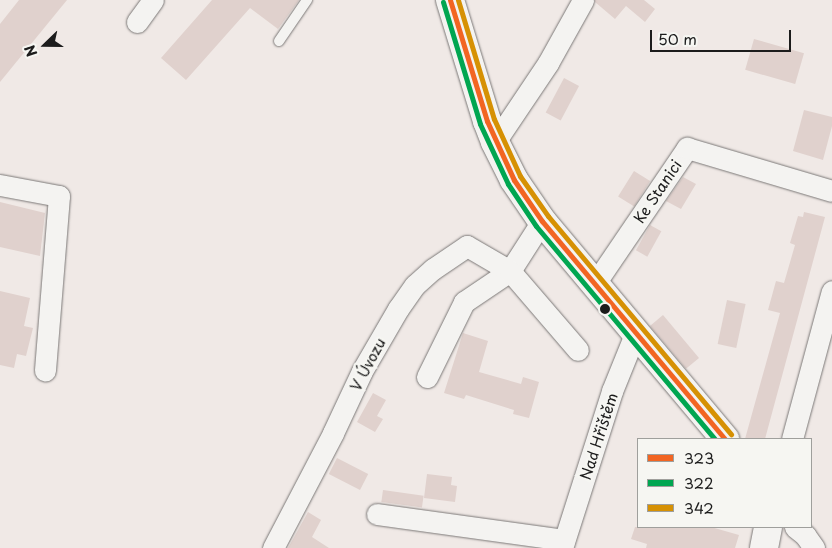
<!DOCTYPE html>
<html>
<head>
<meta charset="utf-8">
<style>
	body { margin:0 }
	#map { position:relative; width:832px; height:548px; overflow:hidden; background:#f0e9e6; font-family:"Playpen Sans",sans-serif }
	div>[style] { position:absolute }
	.building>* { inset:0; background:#e0d1cd; transform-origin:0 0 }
	.roads { filter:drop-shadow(0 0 1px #7b7877) drop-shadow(0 0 1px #7b7877) }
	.lane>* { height:10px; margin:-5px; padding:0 5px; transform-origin:5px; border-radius:5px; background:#f4f3f1 }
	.street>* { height:21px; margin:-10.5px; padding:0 10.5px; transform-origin:10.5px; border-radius:10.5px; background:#f4f3f1 }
	.secondary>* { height:28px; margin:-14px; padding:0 14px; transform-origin:14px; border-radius:14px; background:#f4f3f1 }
	.bus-1>* { height:5px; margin:-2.5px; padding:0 2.5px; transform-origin:2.5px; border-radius:2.5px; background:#f26522 }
	.bus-2>* { height:5px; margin:-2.5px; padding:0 2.5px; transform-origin:2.5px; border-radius:2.5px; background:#00a651 }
	.bus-3>* { height:5px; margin:-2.5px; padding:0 2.5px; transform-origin:2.5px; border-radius:2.5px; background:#d69104 }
	.dots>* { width:14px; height:14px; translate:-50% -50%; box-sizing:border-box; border:2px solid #f6f6f2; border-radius:50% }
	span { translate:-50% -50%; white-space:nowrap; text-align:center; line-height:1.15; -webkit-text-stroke:5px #f6f6f2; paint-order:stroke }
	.street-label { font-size:15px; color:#1c1c1c }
	.legend { position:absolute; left:637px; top:438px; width:175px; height:90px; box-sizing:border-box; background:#f6f6f2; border:1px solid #9f9f9c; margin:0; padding:6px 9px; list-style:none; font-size:15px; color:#1c1c1c }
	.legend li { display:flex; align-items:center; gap:10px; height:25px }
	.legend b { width:25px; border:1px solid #9f9f9c }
	.north { position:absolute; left:20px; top:20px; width:50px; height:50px; -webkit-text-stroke:4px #f6f6f2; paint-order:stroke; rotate:248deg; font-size:14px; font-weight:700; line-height:20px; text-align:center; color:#1c1c1c }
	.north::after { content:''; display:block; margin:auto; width:18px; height:22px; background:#1c1c1c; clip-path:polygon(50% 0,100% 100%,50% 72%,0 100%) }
	.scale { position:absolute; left:650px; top:30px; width:141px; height:22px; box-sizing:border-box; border:2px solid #1c1c1c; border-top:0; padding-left:6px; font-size:15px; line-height:18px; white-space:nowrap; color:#1c1c1c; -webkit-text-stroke:4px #f6f6f2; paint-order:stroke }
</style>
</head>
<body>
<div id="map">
	<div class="building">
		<i style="clip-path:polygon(19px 0,67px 0,0 82px,0 24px)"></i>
		<i style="clip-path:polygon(212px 0,299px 0,278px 29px,250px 8px,186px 80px,161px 58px)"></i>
		<i style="clip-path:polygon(595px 0,644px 0,655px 9px,645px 22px,626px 6px,615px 19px,595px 2px)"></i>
		<i style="left:754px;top:39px;width:52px;height:32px;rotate:16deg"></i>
		<i style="left:564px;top:78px;width:17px;height:39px;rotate:28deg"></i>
		<i style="clip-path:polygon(804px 110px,832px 117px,832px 126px,823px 160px,793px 151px)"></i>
		<i style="left:634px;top:171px;width:19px;height:30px;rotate:32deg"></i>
		<i style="clip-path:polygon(683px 177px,696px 184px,681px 209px,666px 201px)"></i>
		<i style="clip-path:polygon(0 202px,45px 213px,40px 256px,0 247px)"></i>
		<i style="clip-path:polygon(804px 212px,825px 217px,765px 439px,745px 439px,780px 313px,768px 310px,776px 281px,784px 283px,795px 245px,790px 243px,798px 216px,803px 217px)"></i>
		<i style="left:650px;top:225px;width:13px;height:29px;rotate:29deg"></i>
		<i style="clip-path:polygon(0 291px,30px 298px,24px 326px,33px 328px,26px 356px,17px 354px,14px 368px,0 365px)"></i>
		<i style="left:727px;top:300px;width:19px;height:45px;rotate:12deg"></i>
		<i style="left:663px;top:315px;width:56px;height:17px;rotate:50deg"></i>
		<i style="clip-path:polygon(463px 333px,488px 341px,479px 372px,521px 384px,523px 377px,539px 382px,529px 418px,513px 414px,514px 410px,466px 395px,464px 399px,444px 393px)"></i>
		<i style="clip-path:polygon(373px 393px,386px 400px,377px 416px,383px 419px,375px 432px,357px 422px)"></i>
		<i style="left:337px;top:458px;width:35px;height:18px;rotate:27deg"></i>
		<i style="clip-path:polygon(427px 474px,452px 477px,451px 485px,457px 486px,455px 502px,424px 498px)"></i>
		<i style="left:383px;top:490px;width:41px;height:12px;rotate:8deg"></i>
		<i style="clip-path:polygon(308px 512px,321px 520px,312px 537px,329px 548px,288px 548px)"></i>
		<i style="clip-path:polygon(635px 527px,711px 527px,739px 535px,735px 548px,646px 548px,647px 544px,631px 539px)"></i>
	</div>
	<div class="roads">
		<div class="lane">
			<i style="left:279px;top:41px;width:50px;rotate:-55.7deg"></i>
		</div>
		<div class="street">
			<i style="left:137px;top:22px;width:27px;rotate:-54deg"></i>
			<i style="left:495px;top:142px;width:95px;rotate:-56.1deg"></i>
			<i style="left:548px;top:63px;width:72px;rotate:-60.9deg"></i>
			<i style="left:0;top:185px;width:60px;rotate:10.6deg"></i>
			<i style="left:59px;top:196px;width:175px;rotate:94.6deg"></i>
			<i style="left:594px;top:285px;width:166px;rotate:-55.8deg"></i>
			<i style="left:687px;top:148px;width:151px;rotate:16.5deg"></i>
			<i style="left:427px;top:377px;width:84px;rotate:-63.7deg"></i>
			<i style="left:464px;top:302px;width:55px;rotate:-34deg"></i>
			<i style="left:510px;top:271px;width:59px;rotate:-57.4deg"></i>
			<i style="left:792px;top:439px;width:153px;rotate:-74.9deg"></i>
			<i style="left:377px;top:514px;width:189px;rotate:7.9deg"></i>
			<i style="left:795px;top:527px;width:13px;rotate:39deg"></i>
			<i style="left:805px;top:535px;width:16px;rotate:55deg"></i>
			<i style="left:273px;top:548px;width:130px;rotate:-62.4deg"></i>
			<i style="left:333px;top:433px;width:68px;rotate:-64.9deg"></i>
			<i style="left:362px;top:371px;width:72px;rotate:-59.9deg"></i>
			<i style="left:398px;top:309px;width:29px;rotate:-55deg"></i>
			<i style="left:415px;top:285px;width:24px;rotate:-42deg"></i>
			<i style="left:433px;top:269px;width:41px;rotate:-34.1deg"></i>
			<i style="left:467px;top:246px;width:50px;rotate:30.2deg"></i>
			<i style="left:510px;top:271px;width:104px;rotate:49.3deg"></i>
			<i style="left:562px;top:548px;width:165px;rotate:-72.3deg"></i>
			<i style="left:612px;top:391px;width:61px;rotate:-68deg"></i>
		</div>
		<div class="secondary">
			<i style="left:450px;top:0;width:127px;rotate:73deg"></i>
			<i style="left:487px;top:121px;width:22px;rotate:69deg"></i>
			<i style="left:495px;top:142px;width:42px;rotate:63.4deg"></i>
			<i style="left:514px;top:180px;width:50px;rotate:55.7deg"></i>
			<i style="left:542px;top:221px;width:285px;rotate:50deg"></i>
			<i style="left:764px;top:548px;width:21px;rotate:-79deg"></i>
		</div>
	</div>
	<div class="bus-1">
		<i style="left:450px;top:0;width:127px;rotate:73deg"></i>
		<i style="left:487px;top:121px;width:65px;rotate:65.4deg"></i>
		<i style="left:514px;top:180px;width:50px;rotate:55.7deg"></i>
		<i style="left:542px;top:221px;width:285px;rotate:50deg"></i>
	</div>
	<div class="bus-2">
		<i style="left:443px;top:2px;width:127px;rotate:73.1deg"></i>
		<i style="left:480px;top:124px;width:66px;rotate:65deg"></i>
		<i style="left:508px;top:184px;width:50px;rotate:56.3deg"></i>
		<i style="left:536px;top:226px;width:278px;rotate:50deg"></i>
	</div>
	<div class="bus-3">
		<i style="left:458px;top:0;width:124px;rotate:73.2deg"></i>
		<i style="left:494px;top:119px;width:63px;rotate:65.5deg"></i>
		<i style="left:520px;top:176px;width:49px;rotate:55deg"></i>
		<i style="left:548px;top:216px;width:285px;rotate:50deg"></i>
	</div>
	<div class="dots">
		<i style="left:605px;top:309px;background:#1c1c1c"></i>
	</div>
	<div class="street-label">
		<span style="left:657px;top:191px;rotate:-56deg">Ke Stanici</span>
		<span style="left:367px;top:364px;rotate:-62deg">V Úvozu</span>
		<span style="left:598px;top:436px;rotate:-72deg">Nad Hřištěm</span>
	</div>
	<ul class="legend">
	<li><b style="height:6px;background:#f26522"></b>323</li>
	<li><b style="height:6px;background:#00a651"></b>322</li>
	<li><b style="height:6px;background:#d69104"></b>342</li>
	</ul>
	<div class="north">N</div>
	<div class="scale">50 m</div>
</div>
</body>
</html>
